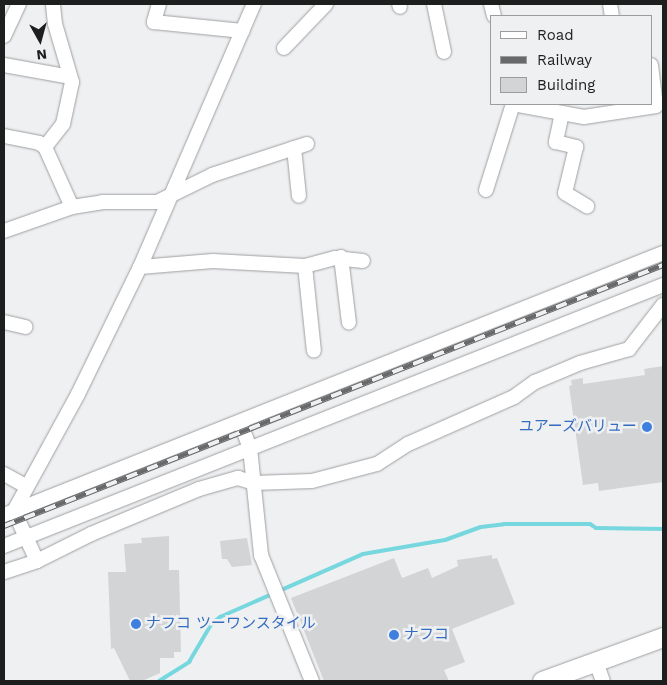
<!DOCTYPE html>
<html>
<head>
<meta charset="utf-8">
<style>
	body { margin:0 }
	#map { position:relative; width:667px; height:685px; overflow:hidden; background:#eff0f2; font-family:"Work Sans","Noto Sans JP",sans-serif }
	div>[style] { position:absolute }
	.stream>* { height:4px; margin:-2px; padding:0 2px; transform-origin:2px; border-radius:2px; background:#77d7de }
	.building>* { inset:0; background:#d3d4d5 }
	.roads { filter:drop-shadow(0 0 1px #9f9fa1) drop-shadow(0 0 1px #9f9fa1) }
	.minor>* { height:14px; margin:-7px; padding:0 7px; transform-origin:7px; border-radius:7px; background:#fff }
	.secondary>* { height:19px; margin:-9.5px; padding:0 9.5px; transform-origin:9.5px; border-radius:9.5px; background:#fff }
	.rail>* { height:5.5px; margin-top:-2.75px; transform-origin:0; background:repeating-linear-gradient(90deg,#eff0f2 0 11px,#68696a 0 22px); box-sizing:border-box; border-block:1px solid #68696a }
	.dots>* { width:14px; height:14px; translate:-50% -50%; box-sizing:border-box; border:2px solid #eff0f2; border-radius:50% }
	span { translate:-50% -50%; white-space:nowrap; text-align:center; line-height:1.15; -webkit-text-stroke:5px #eff0f2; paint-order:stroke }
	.shop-label { font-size:15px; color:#366cbe }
	.right { translate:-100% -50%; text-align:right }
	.left { translate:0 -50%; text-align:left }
	.frame { position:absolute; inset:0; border:5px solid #1d1e1e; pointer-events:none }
	.legend { position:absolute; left:490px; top:15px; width:162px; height:90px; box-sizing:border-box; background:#eff0f2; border:1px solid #9b9c9d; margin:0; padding:6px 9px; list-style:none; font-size:15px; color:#1d1e1e }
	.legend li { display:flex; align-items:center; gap:10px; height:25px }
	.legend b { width:25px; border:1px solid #9b9c9d }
	.north { position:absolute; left:15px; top:15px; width:50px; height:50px; -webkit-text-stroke:4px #eff0f2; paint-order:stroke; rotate:173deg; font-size:14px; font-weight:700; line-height:20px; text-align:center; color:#1d1e1e }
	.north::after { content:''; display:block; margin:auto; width:18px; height:22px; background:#1d1e1e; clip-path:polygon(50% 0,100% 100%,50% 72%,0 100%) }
</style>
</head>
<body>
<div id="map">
	<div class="stream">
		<i style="left:159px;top:681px;width:36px;rotate:-32deg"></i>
		<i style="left:189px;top:662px;width:45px;rotate:-59.5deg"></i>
		<i style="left:212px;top:623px;width:10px;rotate:-37deg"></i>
		<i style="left:220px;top:617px;width:156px;rotate:-23.8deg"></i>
		<i style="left:363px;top:554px;width:83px;rotate:-9.7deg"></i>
		<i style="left:445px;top:540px;width:38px;rotate:-20deg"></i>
		<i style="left:481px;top:527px;width:23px;rotate:-7deg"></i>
		<i style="left:504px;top:524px;width:86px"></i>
		<i style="left:590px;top:524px;width:7px;rotate:34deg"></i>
		<i style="left:596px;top:528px;width:67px;rotate:0.9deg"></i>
	</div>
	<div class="building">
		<i style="clip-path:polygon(663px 366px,663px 482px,599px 491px,598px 483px,583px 485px,569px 386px,572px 385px,571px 380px,583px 378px,583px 384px,645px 375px,644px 369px)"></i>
		<i style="clip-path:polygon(169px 536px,169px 570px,179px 570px,181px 652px,174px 652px,174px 658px,160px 658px,160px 673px,142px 681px,130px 681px,114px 648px,111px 649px,108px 572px,126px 572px,124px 544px,142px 543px,141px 538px)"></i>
		<i style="clip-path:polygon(247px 538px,252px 565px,232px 567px,227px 559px,222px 559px,220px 541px)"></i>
		<i style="clip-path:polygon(492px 555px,492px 559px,497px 558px,515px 604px,452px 629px,465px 662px,444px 670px,449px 681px,324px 681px,291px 598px,394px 558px,402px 578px,428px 568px,432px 578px,458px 566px,457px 560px)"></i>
	</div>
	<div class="roads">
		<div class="minor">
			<i style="left:159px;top:4px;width:19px;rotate:106deg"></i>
			<i style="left:154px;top:22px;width:89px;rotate:5.8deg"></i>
			<i style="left:399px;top:4px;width:3px;rotate:72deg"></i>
			<i style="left:434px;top:4px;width:49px;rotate:78.2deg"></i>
			<i style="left:491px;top:4px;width:12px;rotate:76deg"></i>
			<i style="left:610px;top:4px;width:12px;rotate:81deg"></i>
			<i style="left:4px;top:36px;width:35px;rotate:-65deg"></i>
			<i style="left:284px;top:48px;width:61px;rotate:-46.3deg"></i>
			<i style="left:4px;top:65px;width:67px;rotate:10.3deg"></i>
			<i style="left:513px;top:104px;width:72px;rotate:10.4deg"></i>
			<i style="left:584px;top:117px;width:73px;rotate:-8.7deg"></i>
			<i style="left:656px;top:106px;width:41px;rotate:-97deg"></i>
			<i style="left:562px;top:113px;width:30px;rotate:102deg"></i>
			<i style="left:556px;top:142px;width:21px;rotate:14deg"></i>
			<i style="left:576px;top:147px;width:47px;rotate:103.4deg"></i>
			<i style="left:565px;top:193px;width:26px;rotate:31deg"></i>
			<i style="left:4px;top:136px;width:36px;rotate:11deg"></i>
			<i style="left:39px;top:143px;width:7px;rotate:34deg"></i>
			<i style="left:45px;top:147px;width:66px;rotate:65.8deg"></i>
			<i style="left:45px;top:147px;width:29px;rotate:-52deg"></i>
			<i style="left:63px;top:124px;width:43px;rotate:-77.9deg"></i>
			<i style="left:72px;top:82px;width:60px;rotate:-106.3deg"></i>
			<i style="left:55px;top:24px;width:20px;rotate:-96deg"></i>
			<i style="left:294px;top:148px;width:48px;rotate:84.1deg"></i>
			<i style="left:486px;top:190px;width:90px;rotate:-72.6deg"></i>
			<i style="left:4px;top:231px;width:72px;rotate:-19.4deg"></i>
			<i style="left:72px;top:207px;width:30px;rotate:-9deg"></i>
			<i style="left:102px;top:202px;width:55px"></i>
			<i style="left:157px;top:202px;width:61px;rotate:-26.1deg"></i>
			<i style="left:212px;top:175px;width:100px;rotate:-18.1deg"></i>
			<i style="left:341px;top:257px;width:66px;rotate:83.1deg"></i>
			<i style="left:305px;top:266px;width:85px;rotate:84deg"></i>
			<i style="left:140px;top:267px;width:73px;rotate:-4.7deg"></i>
			<i style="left:213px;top:261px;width:92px;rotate:3.1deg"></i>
			<i style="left:305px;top:266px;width:31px;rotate:-15deg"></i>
			<i style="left:335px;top:258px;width:28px;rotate:6deg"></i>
			<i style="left:4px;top:322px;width:22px;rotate:13deg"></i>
			<i style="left:240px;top:422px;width:28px;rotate:69deg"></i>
			<i style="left:250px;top:448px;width:108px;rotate:84.1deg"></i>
			<i style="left:261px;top:555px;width:136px;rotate:68deg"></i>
			<i style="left:4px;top:474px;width:26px;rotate:29deg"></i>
			<i style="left:14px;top:511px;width:133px;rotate:-61.3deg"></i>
			<i style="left:78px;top:394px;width:141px;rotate:-64deg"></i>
			<i style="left:140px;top:267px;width:287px;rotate:-66.6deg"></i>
			<i style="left:14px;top:511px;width:55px;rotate:65.3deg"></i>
			<i style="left:4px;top:515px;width:709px;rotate:-21.68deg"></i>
			<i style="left:4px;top:546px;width:709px;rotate:-21.61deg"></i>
			<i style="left:4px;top:572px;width:35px;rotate:-18deg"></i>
			<i style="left:37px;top:561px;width:60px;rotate:-26.6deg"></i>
			<i style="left:91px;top:534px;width:117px;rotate:-22.6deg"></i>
			<i style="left:199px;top:489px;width:41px;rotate:-15.8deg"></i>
			<i style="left:238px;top:478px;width:17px;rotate:17deg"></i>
			<i style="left:254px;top:483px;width:58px;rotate:-2deg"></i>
			<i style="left:312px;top:481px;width:67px;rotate:-14.7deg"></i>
			<i style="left:377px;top:464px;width:37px;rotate:-33deg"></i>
			<i style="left:408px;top:444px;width:116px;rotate:-23.9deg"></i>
			<i style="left:514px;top:397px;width:26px;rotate:-36deg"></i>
			<i style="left:535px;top:382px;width:49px;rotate:-22.9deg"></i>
			<i style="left:580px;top:363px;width:51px;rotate:-15.9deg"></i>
			<i style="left:629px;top:349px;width:56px;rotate:-52.3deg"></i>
			<i style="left:596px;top:662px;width:20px;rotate:70deg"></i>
		</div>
		<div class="secondary">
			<i style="left:542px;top:681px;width:129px;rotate:-20deg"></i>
		</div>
	</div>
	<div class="rail">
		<i style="left:4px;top:526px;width:709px;rotate:-21.61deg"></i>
	</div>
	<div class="dots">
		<i style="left:647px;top:427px;background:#3f7fe0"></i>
		<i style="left:136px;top:624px;background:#3f7fe0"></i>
		<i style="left:394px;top:635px;background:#3f7fe0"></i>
	</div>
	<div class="shop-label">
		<span class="right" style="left:637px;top:427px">ユアーズバリュー</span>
		<span class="left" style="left:146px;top:624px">ナフコ ツーワンスタイル</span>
		<span class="left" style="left:404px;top:635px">ナフコ</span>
	</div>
	<div class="frame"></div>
	<ul class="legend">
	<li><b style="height:6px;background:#fff"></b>Road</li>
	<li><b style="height:6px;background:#68696a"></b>Railway</li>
	<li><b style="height:14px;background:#d3d4d5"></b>Building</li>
	</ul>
	<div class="north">N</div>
</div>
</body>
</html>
